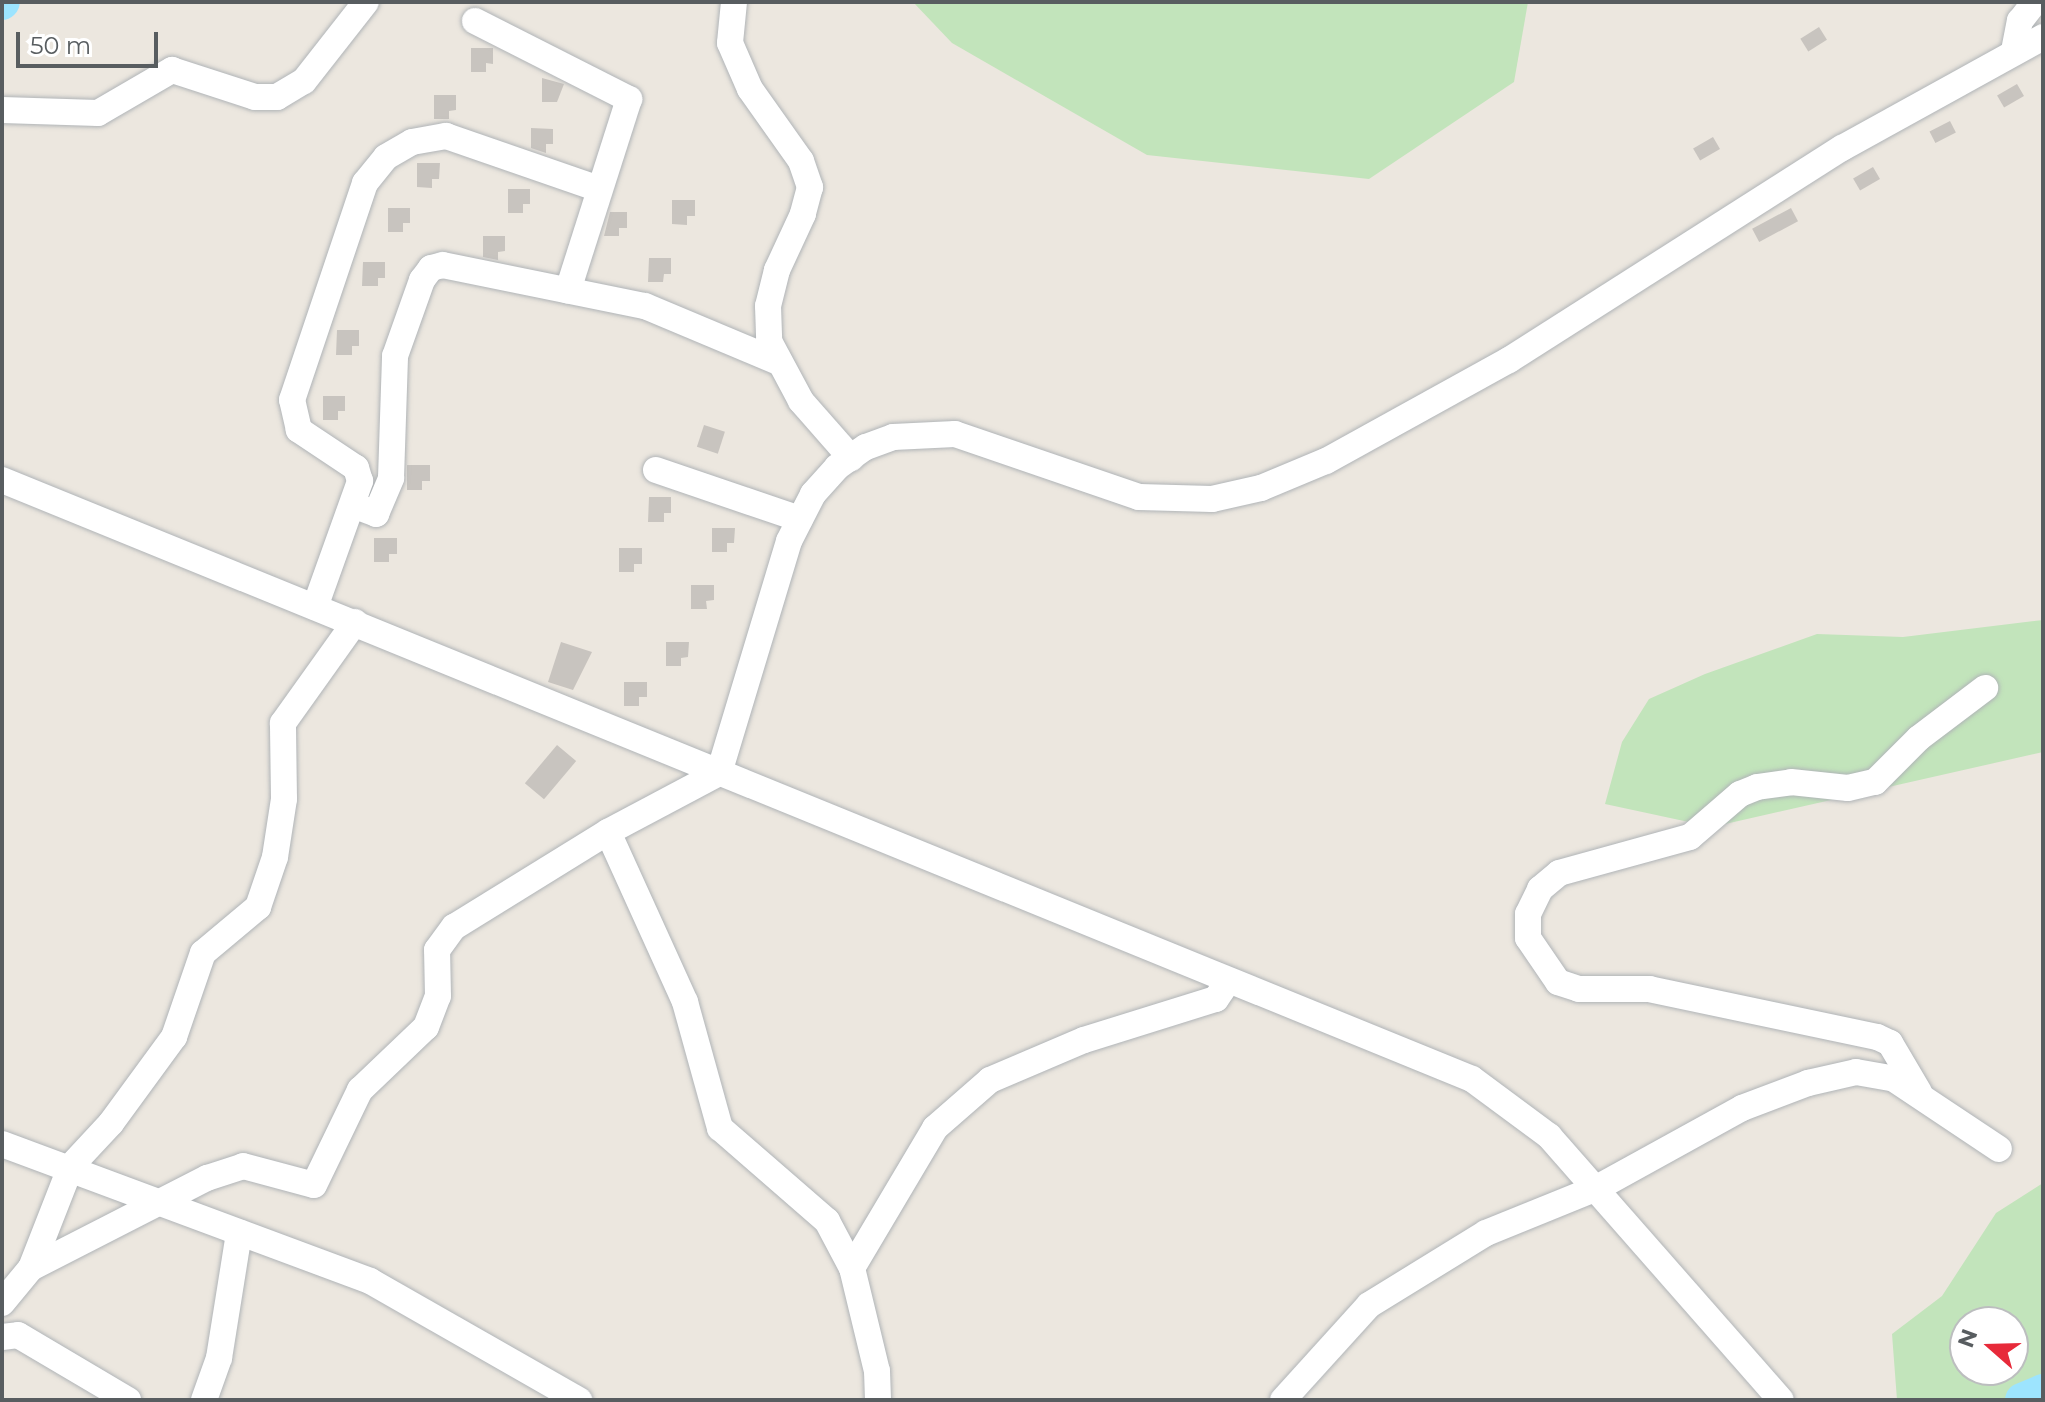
<!DOCTYPE html>
<html>
<head>
<meta charset="utf-8">
<style>
	body { margin:0 }
	#map { position:relative; width:2045px; height:1402px; overflow:hidden; background:#ece7df; font-family:Montserrat,sans-serif }
	div>[style] { position:absolute }
	.green>* { inset:0; background:#c2e4bb }
	.river>* { height:34px; margin:-17px; padding:0 17px; transform-origin:17px; border-radius:17px; background:#9de4fe }
	.building>* { inset:0; background:#c8c4bf; transform-origin:0 0 }
	.roads { filter:drop-shadow(0 0 2px #b0b4b7) drop-shadow(0 0 2px #b0b4b7) }
	.minor>* { height:26px; margin:-13px; padding:0 13px; transform-origin:13px; border-radius:13px; background:#fff }
	span { translate:-50% -50%; white-space:nowrap; text-align:center; line-height:1.15; -webkit-text-stroke:6px #fff; paint-order:stroke }
	.frame { position:absolute; inset:0; border:4px solid #585d60; pointer-events:none }
	.north { position:absolute; left:1949px; top:1306px; width:80px; height:80px; box-sizing:border-box; background:#fff; border:2px solid #bcbebf; border-radius:50%; rotate:290deg; font-size:22px; font-weight:700; line-height:32px; text-align:center; color:#585d60 }
	.north::after { content:''; display:block; margin:auto; width:28px; height:36px; background:#e72a3a; clip-path:polygon(50% 0,100% 100%,50% 72%,0 100%) }
	.scale { position:absolute; left:16px; top:32px; width:142px; height:36px; box-sizing:border-box; border:4px solid #585d60; border-top:0; padding-left:10px; font-size:24px; line-height:28px; white-space:nowrap; color:#585d60; -webkit-text-stroke:6px #fff; paint-order:stroke }
</style>
</head>
<body>
<div id="map">
	<div class="green">
		<i style="clip-path:polygon(913px 2px,1528px 2px,1514px 82px,1369px 179px,1147px 155px,952px 43px)"></i>
		<i style="clip-path:polygon(2043px 620px,2043px 752px,1712px 827px,1605px 804px,1622px 742px,1649px 699px,1705px 674px,1817px 634px,1903px 637px)"></i>
		<i style="clip-path:polygon(evenodd,2043px 1183px,2043px 1400px,1897px 1400px,1892px 1334px,1942px 1296px,1996px 1213px,2043px 1183px,1965px 1322px,2013px 1322px,2013px 1370px,1965px 1370px,1965px 1322px)"></i>
	</div>
	<div class="river">
		<i style="left:2px;top:3px;width:1px;rotate:-45deg"></i>
		<i style="left:2022px;top:1400px;width:23px;rotate:-23deg"></i>
	</div>
	<div class="building">
		<i style="left:1819px;top:27px;width:15px;height:22px;rotate:58deg"></i>
		<i style="clip-path:polygon(471px 48px,493px 48px,493px 64px,486px 63px,486px 72px,471px 72px)"></i>
		<i style="clip-path:polygon(542px 78px,564px 84px,557px 102px,542px 102px)"></i>
		<i style="left:2017px;top:84px;width:14px;height:23px;rotate:60deg"></i>
		<i style="clip-path:polygon(434px 95px,456px 95px,456px 110px,449px 111px,449px 119px,434px 119px)"></i>
		<i style="left:1950px;top:121px;width:13px;height:23px;rotate:63deg"></i>
		<i style="clip-path:polygon(531px 128px,553px 129px,553px 144px,546px 144px,546px 153px,531px 148px)"></i>
		<i style="left:1713px;top:137px;width:14px;height:23px;rotate:60deg"></i>
		<i style="clip-path:polygon(417px 163px,440px 163px,439px 179px,432px 179px,432px 188px,417px 187px)"></i>
		<i style="left:1873px;top:167px;width:14px;height:23px;rotate:60deg"></i>
		<i style="clip-path:polygon(508px 189px,530px 189px,530px 204px,523px 204px,523px 213px,508px 213px)"></i>
		<i style="clip-path:polygon(672px 200px,695px 200px,695px 216px,687px 216px,687px 225px,672px 224px)"></i>
		<i style="clip-path:polygon(388px 208px,410px 208px,410px 223px,403px 223px,403px 232px,388px 232px)"></i>
		<i style="left:1791px;top:208px;width:15px;height:44px;rotate:62deg"></i>
		<i style="clip-path:polygon(610px 212px,627px 212px,627px 228px,619px 228px,619px 236px,604px 236px)"></i>
		<i style="clip-path:polygon(483px 236px,505px 236px,505px 251px,498px 252px,498px 260px,483px 257px)"></i>
		<i style="clip-path:polygon(649px 258px,671px 258px,671px 274px,664px 274px,663px 282px,648px 282px)"></i>
		<i style="clip-path:polygon(363px 262px,385px 262px,385px 278px,378px 278px,378px 286px,362px 286px)"></i>
		<i style="clip-path:polygon(337px 330px,359px 330px,359px 346px,352px 346px,352px 355px,336px 355px)"></i>
		<i style="clip-path:polygon(323px 396px,345px 396px,345px 411px,338px 411px,338px 420px,323px 420px)"></i>
		<i style="left:704px;top:425px;width:22px;height:23px;rotate:18deg"></i>
		<i style="clip-path:polygon(407px 465px,430px 465px,430px 481px,422px 481px,422px 490px,407px 490px)"></i>
		<i style="clip-path:polygon(649px 497px,671px 497px,671px 513px,664px 513px,664px 522px,648px 522px)"></i>
		<i style="clip-path:polygon(712px 528px,735px 528px,734px 543px,727px 543px,727px 552px,712px 552px)"></i>
		<i style="clip-path:polygon(374px 538px,397px 538px,397px 554px,389px 554px,389px 562px,374px 562px)"></i>
		<i style="clip-path:polygon(619px 548px,642px 548px,642px 564px,634px 564px,634px 572px,619px 572px)"></i>
		<i style="clip-path:polygon(691px 585px,714px 585px,714px 600px,706px 601px,707px 609px,691px 609px)"></i>
		<i style="clip-path:polygon(561px 642px,592px 652px,573px 690px,548px 682px)"></i>
		<i style="clip-path:polygon(666px 642px,689px 642px,688px 657px,681px 658px,681px 666px,666px 666px)"></i>
		<i style="clip-path:polygon(624px 682px,647px 682px,647px 697px,639px 697px,639px 706px,624px 706px)"></i>
		<i style="left:557px;top:745px;width:25px;height:50px;rotate:40deg"></i>
	</div>
	<div class="roads">
		<div class="minor">
			<i style="left:734px;top:2px;width:41px;rotate:95.6deg"></i>
			<i style="left:730px;top:43px;width:50px;rotate:66.5deg"></i>
			<i style="left:750px;top:89px;width:88px;rotate:54.7deg"></i>
			<i style="left:801px;top:161px;width:28px;rotate:71deg"></i>
			<i style="left:810px;top:187px;width:28px;rotate:105deg"></i>
			<i style="left:803px;top:214px;width:62px;rotate:114.9deg"></i>
			<i style="left:777px;top:270px;width:37px;rotate:104deg"></i>
			<i style="left:768px;top:306px;width:35px;rotate:88deg"></i>
			<i style="left:769px;top:341px;width:68px;rotate:61.9deg"></i>
			<i style="left:801px;top:401px;width:76px;rotate:48.7deg"></i>
			<i style="left:475px;top:21px;width:173px;rotate:26.9deg"></i>
			<i style="left:629px;top:99px;width:201px;rotate:107.7deg"></i>
			<i style="left:2014px;top:51px;width:31px;rotate:-79deg"></i>
			<i style="left:2020px;top:21px;width:24px;rotate:-52deg"></i>
			<i style="left:2px;top:110px;width:96px;rotate:1.8deg"></i>
			<i style="left:98px;top:113px;width:86px;rotate:-30.2deg"></i>
			<i style="left:172px;top:70px;width:87px;rotate:18deg"></i>
			<i style="left:255px;top:97px;width:22px"></i>
			<i style="left:277px;top:97px;width:31px;rotate:-31deg"></i>
			<i style="left:304px;top:81px;width:100px;rotate:-51.9deg"></i>
			<i style="left:656px;top:470px;width:152px;rotate:18.8deg"></i>
			<i style="left:2px;top:480px;width:1587px;rotate:22.17deg"></i>
			<i style="left:1472px;top:1079px;width:96px;rotate:36.5deg"></i>
			<i style="left:1549px;top:1136px;width:351px;rotate:48.7deg"></i>
			<i style="left:353px;top:505px;width:25px;rotate:21deg"></i>
			<i style="left:376px;top:514px;width:39px;rotate:-67deg"></i>
			<i style="left:391px;top:478px;width:122px;rotate:-88.1deg"></i>
			<i style="left:395px;top:356px;width:81px;rotate:-70.4deg"></i>
			<i style="left:422px;top:280px;width:15px;rotate:-53deg"></i>
			<i style="left:431px;top:268px;width:12px;rotate:-14deg"></i>
			<i style="left:443px;top:265px;width:206px;rotate:11.5deg"></i>
			<i style="left:645px;top:306px;width:142px;rotate:22.8deg"></i>
			<i style="left:315px;top:607px;width:134px;rotate:-70.3deg"></i>
			<i style="left:360px;top:481px;width:14px;rotate:-107deg"></i>
			<i style="left:356px;top:468px;width:69px;rotate:-146.3deg"></i>
			<i style="left:299px;top:430px;width:31px;rotate:-103deg"></i>
			<i style="left:292px;top:400px;width:229px;rotate:-71.4deg"></i>
			<i style="left:365px;top:183px;width:33px;rotate:-51deg"></i>
			<i style="left:386px;top:157px;width:30px;rotate:-30deg"></i>
			<i style="left:412px;top:142px;width:35px;rotate:-10deg"></i>
			<i style="left:446px;top:136px;width:162px;rotate:19.1deg"></i>
			<i style="left:608px;top:832px;width:187px;rotate:65.6deg"></i>
			<i style="left:685px;top:1002px;width:131px;rotate:74.5deg"></i>
			<i style="left:720px;top:1128px;width:142px;rotate:41deg"></i>
			<i style="left:827px;top:1221px;width:53px;rotate:62deg"></i>
			<i style="left:852px;top:1268px;width:106px;rotate:76.4deg"></i>
			<i style="left:877px;top:1371px;width:29px;rotate:88deg"></i>
			<i style="left:1919px;top:1092px;width:57px;rotate:-120.6deg"></i>
			<i style="left:1890px;top:1043px;width:14px;rotate:-155deg"></i>
			<i style="left:1877px;top:1037px;width:232px;rotate:-168.1deg"></i>
			<i style="left:1650px;top:989px;width:71px;rotate:180deg"></i>
			<i style="left:1579px;top:989px;width:22px;rotate:-162deg"></i>
			<i style="left:1558px;top:982px;width:53px;rotate:-124.3deg"></i>
			<i style="left:1528px;top:938px;width:24px;rotate:-90deg"></i>
			<i style="left:1528px;top:914px;width:28px;rotate:-64deg"></i>
			<i style="left:1540px;top:889px;width:25px;rotate:-40deg"></i>
			<i style="left:1559px;top:873px;width:136px;rotate:-15.4deg"></i>
			<i style="left:1690px;top:837px;width:66px;rotate:-40.7deg"></i>
			<i style="left:1740px;top:794px;width:18px;rotate:-22deg"></i>
			<i style="left:1757px;top:787px;width:34px;rotate:-8deg"></i>
			<i style="left:1791px;top:782px;width:57px;rotate:6deg"></i>
			<i style="left:1848px;top:788px;width:28px;rotate:-13deg"></i>
			<i style="left:1875px;top:782px;width:62px;rotate:-45deg"></i>
			<i style="left:1919px;top:738px;width:83px;rotate:-37.1deg"></i>
			<i style="left:2px;top:1144px;width:393px;rotate:20.4deg"></i>
			<i style="left:370px;top:1281px;width:241px;rotate:29.7deg"></i>
			<i style="left:31px;top:1268px;width:110px;rotate:-68.6deg"></i>
			<i style="left:71px;top:1166px;width:59px;rotate:-47.1deg"></i>
			<i style="left:111px;top:1123px;width:107px;rotate:-53.8deg"></i>
			<i style="left:174px;top:1037px;width:89px;rotate:-71deg"></i>
			<i style="left:203px;top:953px;width:72px;rotate:-39.9deg"></i>
			<i style="left:258px;top:907px;width:53px;rotate:-71.2deg"></i>
			<i style="left:275px;top:857px;width:59px;rotate:-81.2deg"></i>
			<i style="left:284px;top:799px;width:76px;rotate:-90.8deg"></i>
			<i style="left:283px;top:723px;width:124px;rotate:-54.5deg"></i>
			<i style="left:852px;top:1268px;width:163px;rotate:-59.3deg"></i>
			<i style="left:935px;top:1128px;width:73px;rotate:-41.1deg"></i>
			<i style="left:990px;top:1080px;width:102px;rotate:-23.1deg"></i>
			<i style="left:1084px;top:1040px;width:138px;rotate:-17.3deg"></i>
			<i style="left:1216px;top:999px;width:22px;rotate:-56deg"></i>
			<i style="left:2px;top:1303px;width:45px;rotate:-50.4deg"></i>
			<i style="left:31px;top:1268px;width:198px;rotate:-27.1deg"></i>
			<i style="left:207px;top:1178px;width:38px;rotate:-18deg"></i>
			<i style="left:243px;top:1166px;width:73px;rotate:15deg"></i>
			<i style="left:314px;top:1185px;width:106px;rotate:-64.2deg"></i>
			<i style="left:360px;top:1090px;width:91px;rotate:-43.7deg"></i>
			<i style="left:426px;top:1027px;width:33px;rotate:-69deg"></i>
			<i style="left:438px;top:996px;width:46px;rotate:-91.2deg"></i>
			<i style="left:437px;top:950px;width:29px;rotate:-54deg"></i>
			<i style="left:454px;top:927px;width:181px;rotate:-31.7deg"></i>
			<i style="left:608px;top:832px;width:126px;rotate:-28deg"></i>
			<i style="left:719px;top:773px;width:242px;rotate:-73.2deg"></i>
			<i style="left:789px;top:541px;width:53px;rotate:-62.9deg"></i>
			<i style="left:813px;top:494px;width:36px;rotate:-48deg"></i>
			<i style="left:837px;top:467px;width:35px;rotate:-35deg"></i>
			<i style="left:866px;top:447px;width:29px;rotate:-20deg"></i>
			<i style="left:893px;top:437px;width:62px;rotate:-2.8deg"></i>
			<i style="left:955px;top:434px;width:194px;rotate:18.9deg"></i>
			<i style="left:1139px;top:497px;width:73px;rotate:1.6deg"></i>
			<i style="left:1212px;top:499px;width:50px;rotate:-12.7deg"></i>
			<i style="left:1261px;top:488px;width:70px;rotate:-22.6deg"></i>
			<i style="left:1326px;top:461px;width:209px;rotate:-28.9deg"></i>
			<i style="left:1509px;top:360px;width:395px;rotate:-32.5deg"></i>
			<i style="left:1842px;top:148px;width:230px;rotate:-28.9deg"></i>
			<i style="left:2px;top:1337px;width:16px;rotate:-7deg"></i>
			<i style="left:18px;top:1335px;width:128px;rotate:30.6deg"></i>
			<i style="left:204px;top:1400px;width:45px;rotate:-70.3deg"></i>
			<i style="left:219px;top:1358px;width:127px;rotate:-80.9deg"></i>
			<i style="left:1283px;top:1400px;width:128px;rotate:-47.8deg"></i>
			<i style="left:1369px;top:1305px;width:137px;rotate:-31.6deg"></i>
			<i style="left:1486px;top:1233px;width:120px;rotate:-22.1deg"></i>
			<i style="left:1597px;top:1188px;width:166px;rotate:-28.9deg"></i>
			<i style="left:1742px;top:1108px;width:71px;rotate:-20.7deg"></i>
			<i style="left:1808px;top:1083px;width:49px;rotate:-12.9deg"></i>
			<i style="left:1856px;top:1072px;width:39px;rotate:10deg"></i>
			<i style="left:1894px;top:1079px;width:126px;rotate:33.7deg"></i>
		</div>
	</div>
	<div class="frame"></div>
	<div class="north">N</div>
	<div class="scale">50 m</div>
</div>
</body>
</html>
